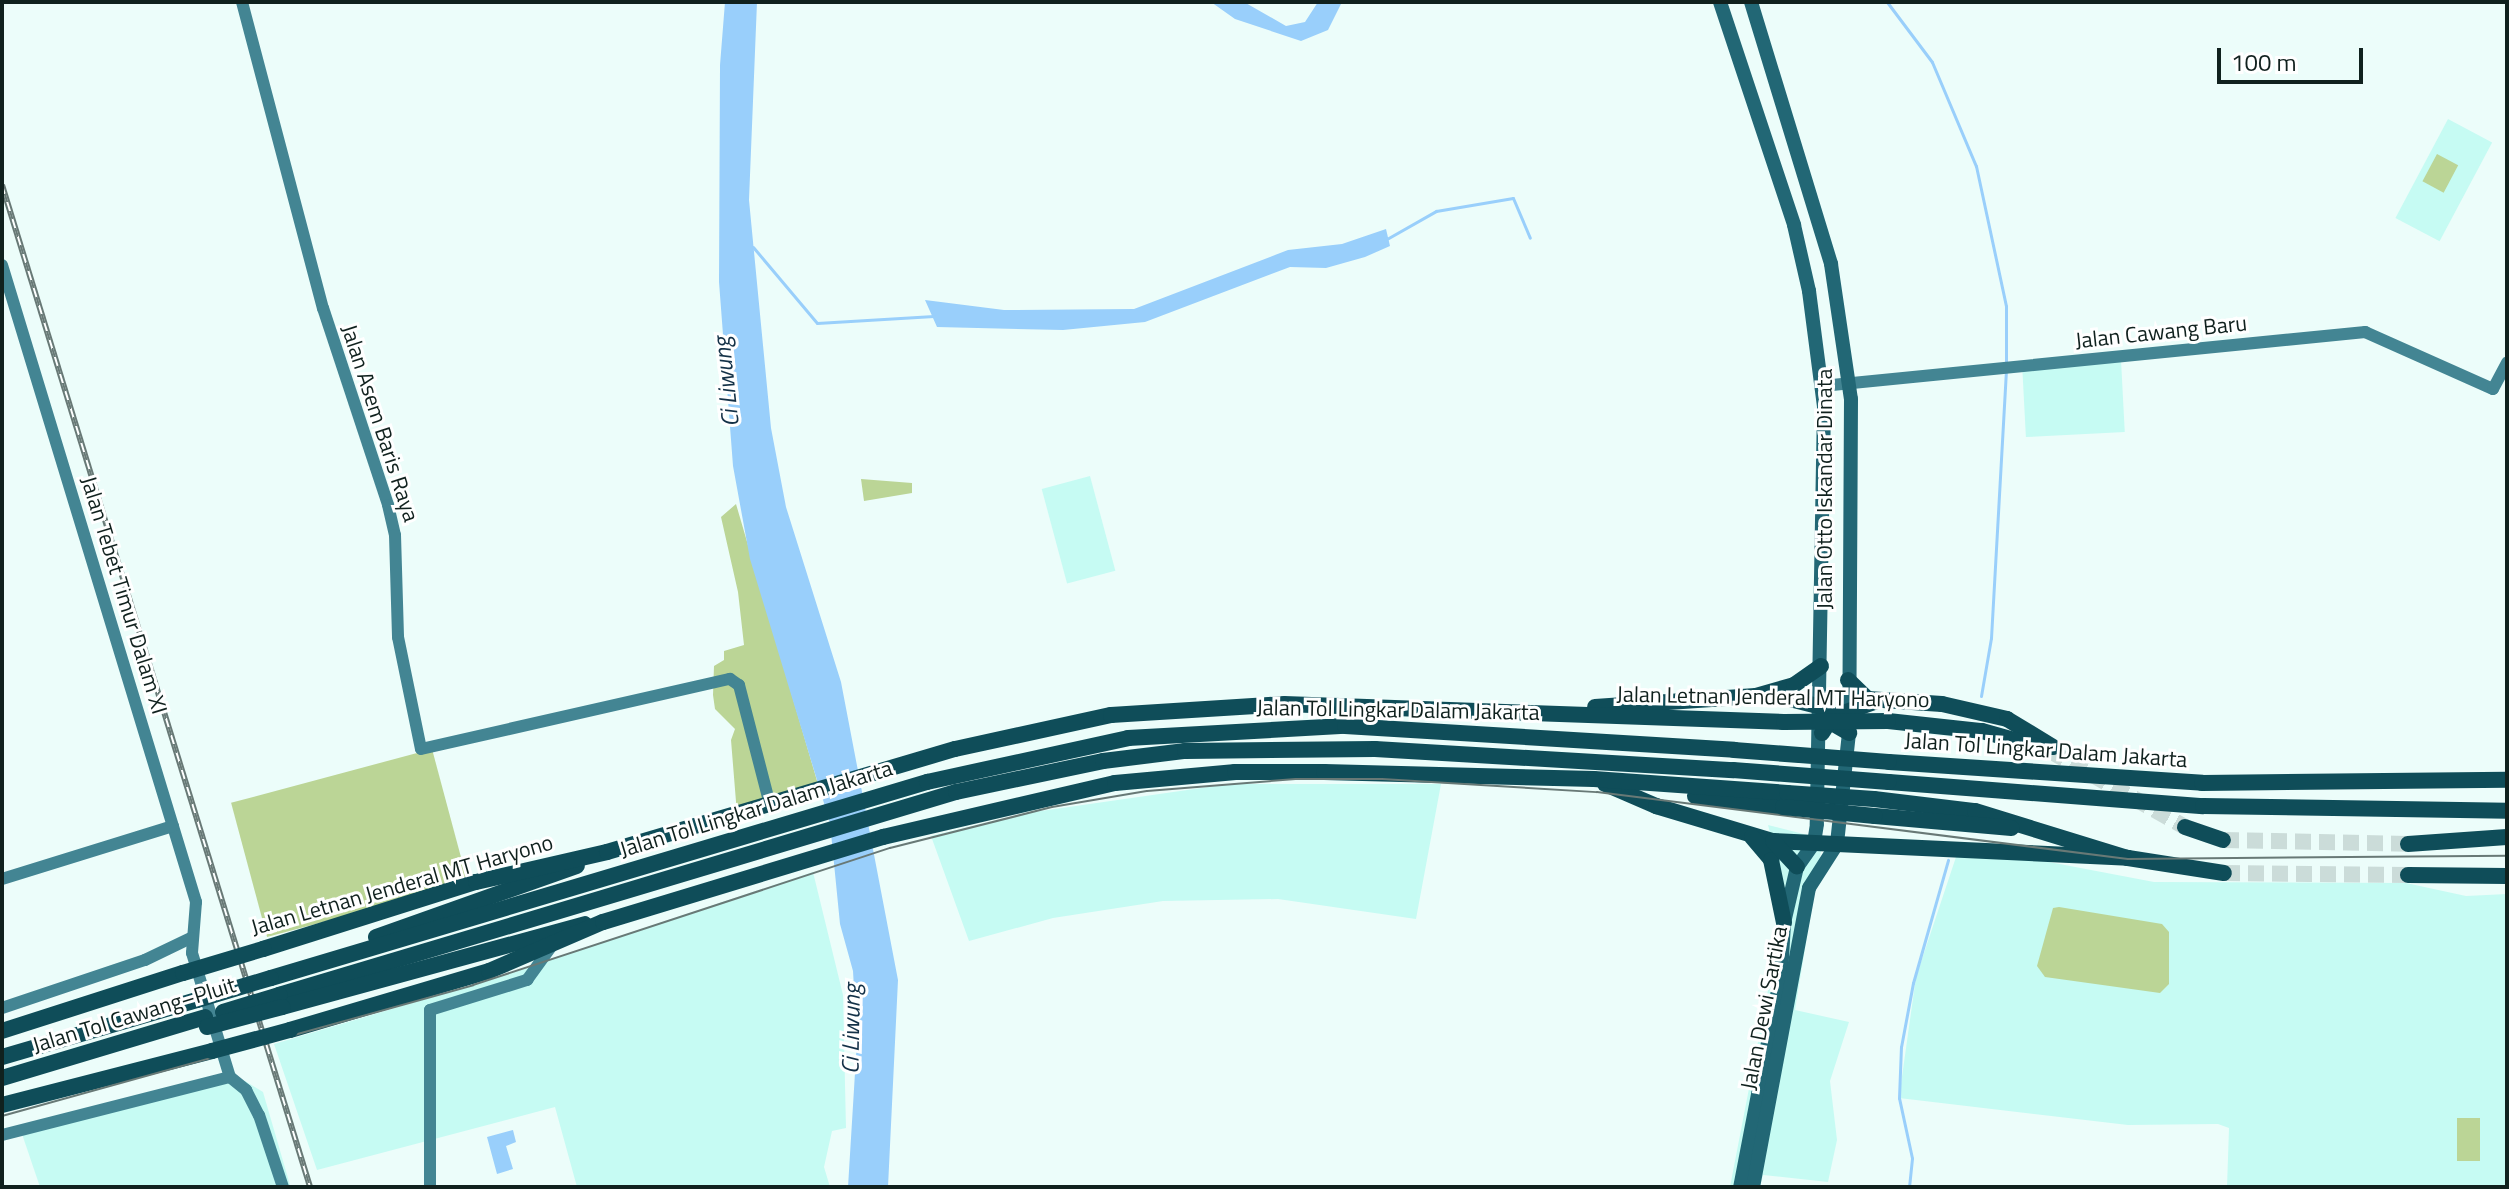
<!DOCTYPE html>
<html>
<head>
<meta charset="utf-8">
<style>
	body { margin:0 }
	#map { position:relative; width:2509px; height:1189px; overflow:hidden; background:#ecfdfa; font-family:"Titillium Web",sans-serif }
	div>[style] { position:absolute }
	.built>* { inset:0; background:#c6fbf3; transform-origin:0 0 }
	.green>* { inset:0; background:#bbd596; transform-origin:0 0 }
	.water>* { inset:0; background:#99cffb }
	.stream>* { height:3px; margin:-1.5px; padding:0 1.5px; transform-origin:1.5px; border-radius:1.5px; background:#99cffb }
	.highway-tunnel>* { height:16px; margin-top:-8px; transform-origin:0; background:repeating-linear-gradient(90deg,#cbdcd9 0 16px,transparent 0 24px) }
	.secondary>* { height:12px; margin:-6px; padding:0 6px; transform-origin:6px; border-radius:6px; background:#438593 }
	.primary>* { height:14px; margin:-7px; padding:0 7px; transform-origin:7px; border-radius:7px; background:#226775 }
	.highway>* { height:16px; margin:-8px; padding:0 8px; transform-origin:8px; border-radius:8px; background:#0f4d59 }
	.tram>* { height:2px; margin:-1px; padding:0 1px; transform-origin:1px; border-radius:1px; background:#687976 }
	.rail>* { height:6px; margin-top:-3px; transform-origin:0; background:repeating-linear-gradient(90deg,#fff 0 9px,#687976 0 18px); box-sizing:border-box; border-block:2px solid #687976 }
	.highway-bridge>* { height:16px; margin:-8px; padding:0 8px; transform-origin:8px; border-radius:8px; background:#0f4d59 }
	span { translate:-50% -50%; white-space:nowrap; text-align:center; line-height:1.15; -webkit-text-stroke:6px #fff; paint-order:stroke }
	.street-label { font-size:22px; color:#10211e }
	.water-label { font-size:24px; color:#133147; font-style:italic }
	.frame { position:absolute; inset:0; border:4px solid #10211e; pointer-events:none }
	.scale { position:absolute; left:2217px; top:48px; width:146px; height:36px; box-sizing:border-box; border:4px solid #10211e; border-top:0; padding-left:10px; font-size:24px; line-height:28px; white-space:nowrap; color:#10211e; -webkit-text-stroke:6px #fff; paint-order:stroke }
</style>
</head>
<body>
<div id="map">
	<div class="built">
		<i style="left:2448px;top:119px;width:50px;height:112px;rotate:28deg"></i>
		<i style="left:2121px;top:360px;width:72px;height:99px;rotate:87deg"></i>
		<i style="left:1090px;top:476px;width:98px;height:50px;rotate:75deg"></i>
		<i style="clip-path:polygon(1229px 784px,1441px 784px,1416px 919px,1278px 899px,1163px 901px,1053px 918px,969px 941px,931px 836px,1027px 813px)"></i>
		<i style="clip-path:polygon(1768px 825px,1823px 839px,1795px 1010px,1849px 1022px,1830px 1081px,1837px 1140px,1828px 1182px,1763px 1175px,1760px 1187px,1730px 1187px,1773px 964px,1780px 872px)"></i>
		<i style="clip-path:polygon(1960px 845px,2154px 882px,2406px 883px,2466px 896px,2507px 894px,2507px 1187px,2227px 1187px,2229px 1128px,2218px 1124px,2128px 1125px,1899px 1098px,1916px 977px)"></i>
		<i style="clip-path:polygon(813px 872px,843px 995px,846px 1128px,832px 1131px,824px 1167px,830px 1187px,577px 1187px,555px 1107px,317px 1170px,274px 1044px,473px 985px)"></i>
		<i style="clip-path:polygon(227px 1079px,245px 1081px,263px 1092px,290px 1185px,40px 1187px,22px 1134px)"></i>
	</div>
	<div class="green">
		<i style="left:2437px;top:154px;width:24px;height:31px;rotate:28deg"></i>
		<i style="clip-path:polygon(861px 479px,912px 483px,912px 493px,864px 501px)"></i>
		<i style="clip-path:polygon(736px 504px,820px 791px,737px 814px,731px 740px,735px 729px,715px 709px,713px 695px,714px 666px,724px 660px,724px 651px,744px 645px,738px 592px,721px 517px)"></i>
		<i style="left:432px;top:749px;width:139px;height:208px;rotate:75deg"></i>
		<i style="clip-path:polygon(2059px 907px,2162px 924px,2169px 932px,2169px 984px,2160px 993px,2045px 977px,2037px 966px,2053px 908px)"></i>
		<i style="left:2480px;top:1118px;width:43px;height:23px;rotate:90deg"></i>
	</div>
	<div class="water">
		<i style="clip-path:polygon(725px 2px,757px 2px,749px 200px,771px 428px,786px 507px,841px 682px,898px 980px,888px 1187px,848px 1187px,857px 1040px,853px 971px,840px 924px,830px 823px,750px 559px,733px 466px,719px 282px,720px 65px)"></i>
		<i style="clip-path:polygon(1211px 2px,1244px 2px,1286px 26px,1305px 22px,1318px 2px,1342px 2px,1328px 30px,1301px 41px,1235px 19px)"></i>
		<i style="clip-path:polygon(1386px 229px,1390px 246px,1365px 257px,1326px 268px,1290px 267px,1145px 322px,1063px 330px,937px 327px,925px 300px,1004px 310px,1134px 309px,1288px 250px,1342px 244px)"></i>
		<i style="clip-path:polygon(513px 1130px,516px 1142px,506px 1146px,513px 1169px,497px 1174px,487px 1137px)"></i>
	</div>
	<div class="stream">
		<i style="left:1887px;top:2px;width:75px;rotate:53.1deg"></i>
		<i style="left:1932px;top:62px;width:113px;rotate:67.1deg"></i>
		<i style="left:1976px;top:166px;width:143px;rotate:77.9deg"></i>
		<i style="left:2006px;top:306px;width:57px;rotate:90deg"></i>
		<i style="left:1385px;top:240px;width:59px;rotate:-29.6deg"></i>
		<i style="left:1436px;top:211px;width:78px;rotate:-9.6deg"></i>
		<i style="left:1513px;top:198px;width:43px;rotate:67deg"></i>
		<i style="left:753px;top:247px;width:99px;rotate:49.9deg"></i>
		<i style="left:817px;top:323px;width:117px;rotate:-3.4deg"></i>
		<i style="left:1981px;top:696px;width:59px;rotate:-80.2deg"></i>
		<i style="left:1991px;top:638px;width:267px;rotate:-86.8deg"></i>
		<i style="left:1909px;top:1187px;width:29px;rotate:-84deg"></i>
		<i style="left:1912px;top:1158px;width:61px;rotate:-102.2deg"></i>
		<i style="left:1899px;top:1098px;width:51px;rotate:-87.8deg"></i>
		<i style="left:1901px;top:1047px;width:65px;rotate:-79.4deg"></i>
		<i style="left:1913px;top:983px;width:128px;rotate:-74.1deg"></i>
	</div>
	<div class="highway-tunnel">
		<i style="left:2050px;top:751px;width:155px;rotate:29.4deg"></i>
		<i style="left:2223px;top:840px;width:185px;rotate:1.2deg"></i>
		<i style="left:2224px;top:873px;width:184px;rotate:0.6deg"></i>
	</div>
	<div class="secondary">
		<i style="left:242px;top:2px;width:317px;rotate:75.2deg"></i>
		<i style="left:323px;top:308px;width:207px;rotate:71.7deg"></i>
		<i style="left:388px;top:505px;width:31px;rotate:77deg"></i>
		<i style="left:395px;top:535px;width:102px;rotate:88.3deg"></i>
		<i style="left:398px;top:637px;width:114px;rotate:78.4deg"></i>
		<i style="left:421px;top:749px;width:317px;rotate:-12.8deg"></i>
		<i style="left:730px;top:679px;width:11px;rotate:34deg"></i>
		<i style="left:739px;top:685px;width:124px;rotate:75.5deg"></i>
		<i style="left:2px;top:265px;width:666px;rotate:73.06deg"></i>
		<i style="left:196px;top:902px;width:51px;rotate:94.5deg"></i>
		<i style="left:192px;top:953px;width:130px;rotate:73deg"></i>
		<i style="left:1822px;top:386px;width:546px;rotate:-5.68deg"></i>
		<i style="left:2365px;top:332px;width:140px;rotate:24deg"></i>
		<i style="left:2493px;top:389px;width:30px;rotate:-62deg"></i>
		<i style="left:2px;top:879px;width:179px;rotate:-17.2deg"></i>
		<i style="left:2px;top:1008px;width:151px;rotate:-18.6deg"></i>
		<i style="left:145px;top:960px;width:51px;rotate:-25.6deg"></i>
		<i style="left:230px;top:1077px;width:21px;rotate:39deg"></i>
		<i style="left:246px;top:1090px;width:28px;rotate:63deg"></i>
		<i style="left:259px;top:1115px;width:76px;rotate:71.6deg"></i>
		<i style="left:2px;top:1135px;width:235px;rotate:-14.3deg"></i>
		<i style="left:430px;top:1187px;width:177px;rotate:-90deg"></i>
		<i style="left:430px;top:1010px;width:102px;rotate:-17.2deg"></i>
		<i style="left:527px;top:980px;width:41px;rotate:-54deg"></i>
	</div>
	<div class="primary">
		<i style="left:1720px;top:2px;width:235px;rotate:71.6deg"></i>
		<i style="left:1794px;top:225px;width:68px;rotate:77.2deg"></i>
		<i style="left:1809px;top:291px;width:116px;rotate:82.6deg"></i>
		<i style="left:1824px;top:406px;width:418px;rotate:91deg"></i>
		<i style="left:1817px;top:824px;width:19px;rotate:99deg"></i>
		<i style="left:1814px;top:843px;width:29px;rotate:125deg"></i>
		<i style="left:1797px;top:867px;width:57px;rotate:103.1deg"></i>
		<i style="left:1784px;top:923px;width:52px;rotate:93.3deg"></i>
		<i style="left:1781px;top:975px;width:216px;rotate:100.9deg"></i>
		<i style="left:1751px;top:2px;width:274px;rotate:73deg"></i>
		<i style="left:1831px;top:264px;width:136px;rotate:81.6deg"></i>
		<i style="left:1851px;top:399px;width:334px;rotate:90.3deg"></i>
		<i style="left:1849px;top:733px;width:112px;rotate:96.2deg"></i>
		<i style="left:1837px;top:844px;width:52px;rotate:122.5deg"></i>
		<i style="left:1809px;top:888px;width:304px;rotate:100.6deg"></i>
	</div>
	<div class="highway">
		<i style="left:1848px;top:680px;width:28px;rotate:44deg"></i>
		<i style="left:1868px;top:699px;width:74px;rotate:3.9deg"></i>
		<i style="left:1942px;top:704px;width:67px;rotate:13deg"></i>
		<i style="left:2007px;top:719px;width:54px;rotate:31.3deg"></i>
		<i style="left:1774px;top:695px;width:49px;rotate:14.3deg"></i>
		<i style="left:1821px;top:707px;width:19px;rotate:55deg"></i>
		<i style="left:1832px;top:723px;width:20px;rotate:30deg"></i>
		<i style="left:1595px;top:707px;width:161px;rotate:-3.9deg"></i>
		<i style="left:1756px;top:696px;width:40px;rotate:-16deg"></i>
		<i style="left:1794px;top:685px;width:33px;rotate:-35deg"></i>
		<i style="left:1888px;top:721px;width:95px;rotate:6.1deg"></i>
		<i style="left:1982px;top:731px;width:63px;rotate:15.6deg"></i>
		<i style="left:1822px;top:733px;width:19px;rotate:-58deg"></i>
		<i style="left:1832px;top:717px;width:48px;rotate:-19.6deg"></i>
		<i style="left:1889px;top:762px;width:314px;rotate:3.8deg"></i>
		<i style="left:2202px;top:783px;width:305px;rotate:-0.6deg"></i>
		<i style="left:1889px;top:782px;width:315px;rotate:4.4deg"></i>
		<i style="left:2203px;top:806px;width:304px;rotate:0.9deg"></i>
		<i style="left:1605px;top:784px;width:56px;rotate:23.3deg"></i>
		<i style="left:1656px;top:806px;width:122px;rotate:16.7deg"></i>
		<i style="left:1773px;top:841px;width:355px;rotate:2.7deg"></i>
		<i style="left:1695px;top:796px;width:89px;rotate:7.1deg"></i>
		<i style="left:1874px;top:799px;width:102px;rotate:6.8deg"></i>
		<i style="left:1975px;top:811px;width:160px;rotate:17.1deg"></i>
		<i style="left:2128px;top:858px;width:97px;rotate:8.9deg"></i>
		<i style="left:1875px;top:816px;width:137px;rotate:5deg"></i>
		<i style="left:2185px;top:827px;width:40px;rotate:18.9deg"></i>
		<i style="left:1752px;top:837px;width:30px;rotate:50deg"></i>
		<i style="left:1771px;top:860px;width:64px;rotate:78.3deg"></i>
		<i style="left:1773px;top:841px;width:35px;rotate:47deg"></i>
		<i style="left:2408px;top:844px;width:99px;rotate:-4deg"></i>
		<i style="left:2408px;top:875px;width:99px;rotate:0.6deg"></i>
		<i style="left:376px;top:937px;width:213px;rotate:-19.5deg"></i>
		<i style="left:263px;top:949px;width:223px;rotate:-17.5deg"></i>
		<i style="left:476px;top:882px;width:134px;rotate:-12.9deg"></i>
		<i style="left:607px;top:852px;width:363px;rotate:-16.5deg"></i>
		<i style="left:955px;top:749px;width:160px;rotate:-12.3deg"></i>
		<i style="left:1111px;top:715px;width:173px;rotate:-3.6deg"></i>
		<i style="left:1284px;top:704px;width:500px;rotate:2.06deg"></i>
		<i style="left:271px;top:978px;width:685px;rotate:-16.64deg"></i>
		<i style="left:927px;top:782px;width:206px;rotate:-12.3deg"></i>
		<i style="left:1128px;top:738px;width:217px;rotate:-3.2deg"></i>
		<i style="left:1345px;top:726px;width:390px;rotate:3.5deg"></i>
		<i style="left:279px;top:995px;width:707px;rotate:-16.69deg"></i>
		<i style="left:956px;top:792px;width:150px;rotate:-11.9deg"></i>
		<i style="left:1103px;top:761px;width:83px;rotate:-7deg"></i>
		<i style="left:1185px;top:751px;width:190px;rotate:-0.6deg"></i>
		<i style="left:1375px;top:749px;width:359px;rotate:3.4deg"></i>
		<i style="left:282px;top:1007px;width:314px;rotate:-15.3deg"></i>
		<i style="left:290px;top:1030px;width:208px;rotate:-16.5deg"></i>
		<i style="left:489px;top:971px;width:124px;rotate:-23.3deg"></i>
		<i style="left:603px;top:922px;width:293px;rotate:-16.9deg"></i>
		<i style="left:883px;top:837px;width:238px;rotate:-13.1deg"></i>
		<i style="left:1115px;top:783px;width:121px;rotate:-5.2deg"></i>
		<i style="left:1235px;top:772px;width:89px"></i>
		<i style="left:1324px;top:772px;width:270px;rotate:1.5deg"></i>
		<i style="left:1594px;top:779px;width:194px;rotate:4.1deg"></i>
		<i style="left:2px;top:1031px;width:190px;rotate:-17.8deg"></i>
		<i style="left:2px;top:1057px;width:203px;rotate:-16.3deg"></i>
		<i style="left:2px;top:1078px;width:212px;rotate:-16.7deg"></i>
		<i style="left:2px;top:1105px;width:217px;rotate:-14.4deg"></i>
	</div>
	<div class="tram">
		<i style="left:2px;top:1116px;width:489px;rotate:-15.5deg"></i>
		<i style="left:473px;top:985px;width:439px;rotate:-18.2deg"></i>
		<i style="left:890px;top:848px;width:167px;rotate:-14.2deg"></i>
		<i style="left:1052px;top:807px;width:96px;rotate:-9.6deg"></i>
		<i style="left:1147px;top:791px;width:149px;rotate:-4.6deg"></i>
		<i style="left:1296px;top:779px;width:86px"></i>
		<i style="left:1382px;top:779px;width:215px;rotate:3.5deg"></i>
		<i style="left:1597px;top:792px;width:535px;rotate:7.19deg"></i>
		<i style="left:2128px;top:859px;width:379px;rotate:-0.5deg"></i>
	</div>
	<div class="rail">
		<i style="left:2px;top:185px;width:1048px;rotate:72.91deg"></i>
	</div>
	<div class="highway-bridge">
		<i style="left:1784px;top:722px;width:104px;rotate:-0.6deg"></i>
		<i style="left:1734px;top:750px;width:155px;rotate:4.4deg"></i>
		<i style="left:1733px;top:770px;width:156px;rotate:4.4deg"></i>
		<i style="left:1787px;top:793px;width:87px;rotate:3.9deg"></i>
		<i style="left:1783px;top:807px;width:92px;rotate:5.6deg"></i>
		<i style="left:183px;top:973px;width:84px;rotate:-16.7deg"></i>
		<i style="left:197px;top:1000px;width:77px;rotate:-16.6deg"></i>
		<i style="left:223px;top:1012px;width:59px;rotate:-16.9deg"></i>
		<i style="left:207px;top:1027px;width:78px;rotate:-14.9deg"></i>
		<i style="left:212px;top:1051px;width:81px;rotate:-15.1deg"></i>
	</div>
	<div class="street-label">
		<span style="left:2161px;top:332px;rotate:-6deg">Jalan Cawang Baru</span>
		<span style="left:380px;top:423px;rotate:72deg">Jalan Asem Baris Raya</span>
		<span style="left:1825px;top:489px;rotate:-90deg">Jalan Otto Iskandar Dinata</span>
		<span style="left:124px;top:595px;rotate:73deg">Jalan Tebet Timur Dalam XI</span>
		<span style="left:1773px;top:697px;rotate:1deg">Jalan Letnan Jenderal MT Haryono</span>
		<span style="left:1398px;top:710px;rotate:1deg">Jalan Tol Lingkar Dalam Jakarta</span>
		<span style="left:2046px;top:750px;rotate:4deg">Jalan Tol Lingkar Dalam Jakarta</span>
		<span style="left:756px;top:809px;rotate:-17deg">Jalan Tol Lingkar Dalam Jakarta</span>
		<span style="left:402px;top:885px;rotate:-16deg">Jalan Letnan Jenderal MT Haryono</span>
		<span style="left:1764px;top:1008px;rotate:-79deg">Jalan Dewi Sartika</span>
		<span style="left:134px;top:1015px;rotate:-17deg">Jalan Tol Cawang–Pluit</span>
	</div>
	<div class="water-label">
		<span style="left:726px;top:382px;rotate:-96deg">Ci Liwung</span>
		<span style="left:851px;top:1029px;rotate:-89deg">Ci Liwung</span>
	</div>
	<div class="frame"></div>
	<div class="scale">100 m</div>
</div>
</body>
</html>
